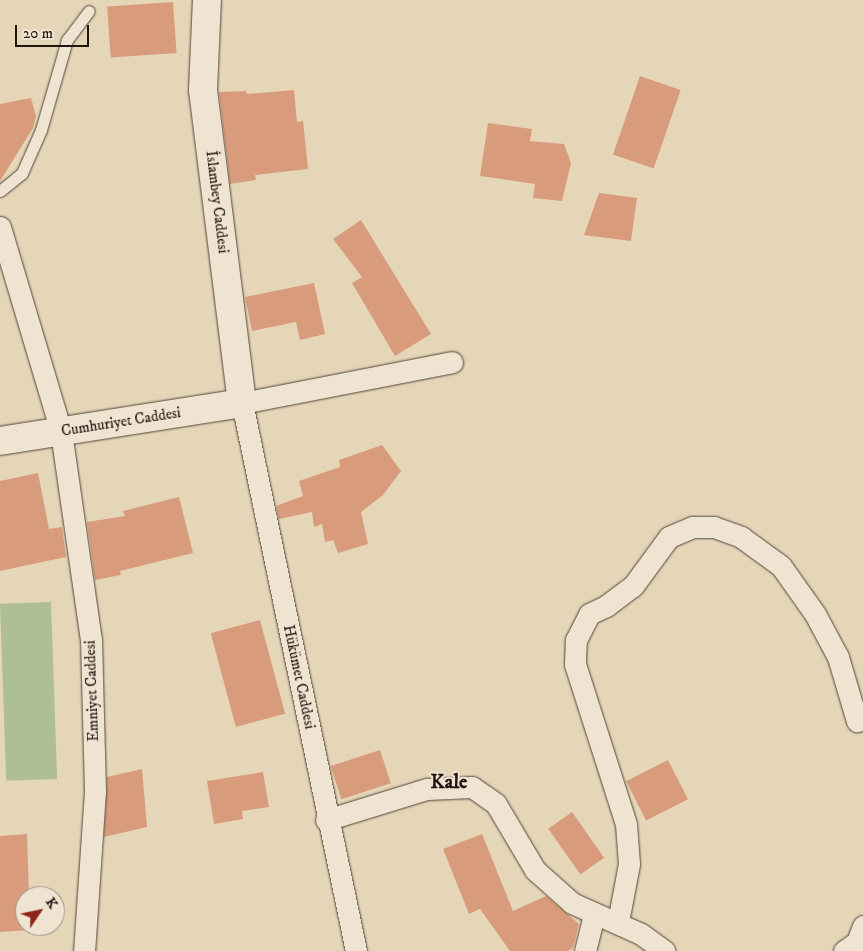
<!DOCTYPE html>
<html>
<head>
<meta charset="utf-8">
<style>
	body { margin:0 }
	#map { position:relative; width:863px; height:951px; overflow:hidden; background:#e6d6b8; font-family:"IM FELL DW Pica",serif }
	div>[style] { position:absolute }
	.green>* { inset:0; background:#aebf94; transform-origin:0 0 }
	.building>* { inset:0; background:#d89c7c; transform-origin:0 0 }
	.roads { filter:drop-shadow(0 0 1px #524439) drop-shadow(0 0 1px #524439) }
	.lane>* { height:11px; margin:-5.5px; padding:0 5.5px; transform-origin:5.5px; border-radius:5.5px; background:#efe4d1 }
	.street>* { height:21px; margin:-10.5px; padding:0 10.5px; transform-origin:10.5px; border-radius:10.5px; background:#efe4d1 }
	.secondary>* { height:28px; margin:-14px; padding:0 14px; transform-origin:14px; border-radius:14px; background:#efe4d1 }
	span { translate:-50% -50%; white-space:nowrap; text-align:center; line-height:1.15; -webkit-text-stroke:4px #efe4d1; paint-order:stroke }
	.street-label { font-size:15px; color:#20140f }
	.district-label { font-size:20px; color:#20140f; font-weight:700 }
	.north { position:absolute; left:15px; top:886px; width:50px; height:50px; box-sizing:border-box; background:#efe4d1; border:1px solid #9c9183; border-radius:50%; rotate:56deg; font-size:14px; font-weight:700; line-height:20px; text-align:center; color:#20140f }
	.north::after { content:''; display:block; margin:auto; width:18px; height:22px; background:#8f2418; clip-path:polygon(50% 0,100% 100%,50% 72%,0 100%) }
	.scale { position:absolute; left:15px; top:25px; width:74px; height:22px; box-sizing:border-box; border:2px solid #20140f; border-top:0; padding-left:6px; font-size:15px; line-height:18px; white-space:nowrap; color:#20140f; -webkit-text-stroke:4px #efe4d1; paint-order:stroke }
</style>
</head>
<body>
<div id="map">
	<div class="green">
		<i style="left:51px;top:602px;width:177px;height:51px;rotate:88deg"></i>
	</div>
	<div class="building">
		<i style="left:173px;top:2px;width:51px;height:66px;rotate:86deg"></i>
		<i style="left:640px;top:76px;width:43px;height:83px;rotate:19deg"></i>
		<i style="clip-path:polygon(294px 90px,297px 122px,303px 121px,308px 169px,255px 175px,256px 180px,230px 184px,219px 92px,246px 91px,247px 94px)"></i>
		<i style="clip-path:polygon(31px 98px,36px 116px,33px 128px,0 181px,0 104px)"></i>
		<i style="clip-path:polygon(488px 123px,532px 129px,530px 141px,564px 144px,571px 163px,562px 201px,533px 198px,535px 184px,480px 176px)"></i>
		<i style="clip-path:polygon(599px 193px,637px 198px,631px 241px,584px 235px)"></i>
		<i style="clip-path:polygon(361px 220px,431px 334px,395px 356px,352px 283px,362px 277px,333px 239px)"></i>
		<i style="clip-path:polygon(314px 283px,325px 334px,300px 340px,296px 322px,252px 331px,245px 297px)"></i>
		<i style="clip-path:polygon(382px 445px,401px 471px,383px 495px,361px 512px,368px 544px,338px 553px,333px 540px,325px 542px,322px 524px,314px 527px,312px 512px,279px 519px,276px 506px,303px 496px,299px 481px,340px 467px,339px 460px)"></i>
		<i style="clip-path:polygon(38px 473px,49px 529px,62px 527px,66px 557px,0 571px,0 481px)"></i>
		<i style="clip-path:polygon(179px 497px,193px 553px,120px 571px,121px 575px,95px 580px,87px 522px,125px 516px,123px 511px)"></i>
		<i style="left:260px;top:620px;width:97px;height:51px;rotate:75deg"></i>
		<i style="left:380px;top:750px;width:35px;height:52px;rotate:72deg"></i>
		<i style="left:668px;top:760px;width:44px;height:47px;rotate:63deg"></i>
		<i style="clip-path:polygon(142px 769px,147px 827px,104px 837px,107px 777px)"></i>
		<i style="clip-path:polygon(263px 772px,269px 807px,242px 811px,243px 819px,214px 824px,207px 781px)"></i>
		<i style="left:572px;top:812px;width:56px;height:29px;rotate:55deg"></i>
		<i style="clip-path:polygon(27px 834px,29px 896px,25px 896px,25px 926px,31px 926px,31px 930px,0 932px,0 836px)"></i>
		<i style="clip-path:polygon(482px 834px,513px 911px,546px 896px,579px 924px,573px 948px,568px 951px,510px 951px,480px 909px,469px 914px,443px 849px)"></i>
	</div>
	<div class="roads">
		<div class="lane">
			<i style="left:0;top:191px;width:28px;rotate:-39deg"></i>
			<i style="left:22px;top:173px;width:47px;rotate:-66.2deg"></i>
			<i style="left:41px;top:130px;width:94px;rotate:-73.9deg"></i>
			<i style="left:67px;top:40px;width:36px;rotate:-53deg"></i>
		</div>
		<div class="street">
			<i style="left:0;top:227px;width:214px;rotate:73.4deg"></i>
			<i style="left:61px;top:432px;width:209px;rotate:81.8deg"></i>
			<i style="left:91px;top:639px;width:152px;rotate:88.5deg"></i>
			<i style="left:95px;top:791px;width:160px;rotate:93.9deg"></i>
			<i style="left:326px;top:820px;width:106px;rotate:-17.1deg"></i>
			<i style="left:427px;top:789px;width:45px;rotate:-2.5deg"></i>
			<i style="left:472px;top:787px;width:29px;rotate:35deg"></i>
			<i style="left:496px;top:804px;width:77px;rotate:59.4deg"></i>
			<i style="left:535px;top:870px;width:50px;rotate:41.7deg"></i>
			<i style="left:572px;top:903px;width:76px;rotate:24.2deg"></i>
			<i style="left:641px;top:934px;width:29px;rotate:36deg"></i>
			<i style="left:618px;top:922px;width:59px;rotate:-79.3deg"></i>
			<i style="left:629px;top:864px;width:40px;rotate:-94.3deg"></i>
			<i style="left:626px;top:824px;width:168px;rotate:-107.7deg"></i>
			<i style="left:575px;top:664px;width:24px;rotate:-88deg"></i>
			<i style="left:576px;top:640px;width:29px;rotate:-63deg"></i>
			<i style="left:589px;top:614px;width:19px;rotate:-25deg"></i>
			<i style="left:606px;top:606px;width:34px;rotate:-37deg"></i>
			<i style="left:633px;top:586px;width:61px;rotate:-53.7deg"></i>
			<i style="left:669px;top:537px;width:25px;rotate:-23deg"></i>
			<i style="left:692px;top:527px;width:22px"></i>
			<i style="left:714px;top:527px;width:29px;rotate:20deg"></i>
			<i style="left:741px;top:537px;width:49px;rotate:35.9deg"></i>
			<i style="left:781px;top:566px;width:59px;rotate:54.7deg"></i>
			<i style="left:815px;top:614px;width:49px;rotate:61.9deg"></i>
			<i style="left:838px;top:657px;width:67px;rotate:73.5deg"></i>
			<i style="left:356px;top:951px;width:560px;rotate:-101.75deg"></i>
			<i style="left:242px;top:403px;width:214px;rotate:-11deg"></i>
			<i style="left:585px;top:951px;width:37px;rotate:-76deg"></i>
			<i style="left:844px;top:951px;width:16px;rotate:-35deg"></i>
			<i style="left:857px;top:942px;width:17px;rotate:-69deg"></i>
		</div>
		<div class="secondary">
			<i style="left:0;top:441px;width:245px;rotate:-8.9deg"></i>
			<i style="left:242px;top:403px;width:315px;rotate:-97.1deg"></i>
			<i style="left:203px;top:90px;width:90px;rotate:-87.5deg"></i>
		</div>
	</div>
	<div class="street-label">
		<span style="left:217px;top:202px;rotate:83deg">İslambey Caddesi</span>
		<span style="left:121px;top:422px;rotate:-9deg">Cumhuriyet Caddesi</span>
		<span style="left:299px;top:677px;rotate:78deg">Hükümet Caddesi</span>
		<span style="left:92px;top:691px;rotate:-92deg">Emniyet Caddesi</span>
	</div>
	<div class="district-label">
		<span style="left:449px;top:782px">Kale</span>
	</div>
	<div class="north">K</div>
	<div class="scale">20 m</div>
</div>
</body>
</html>
